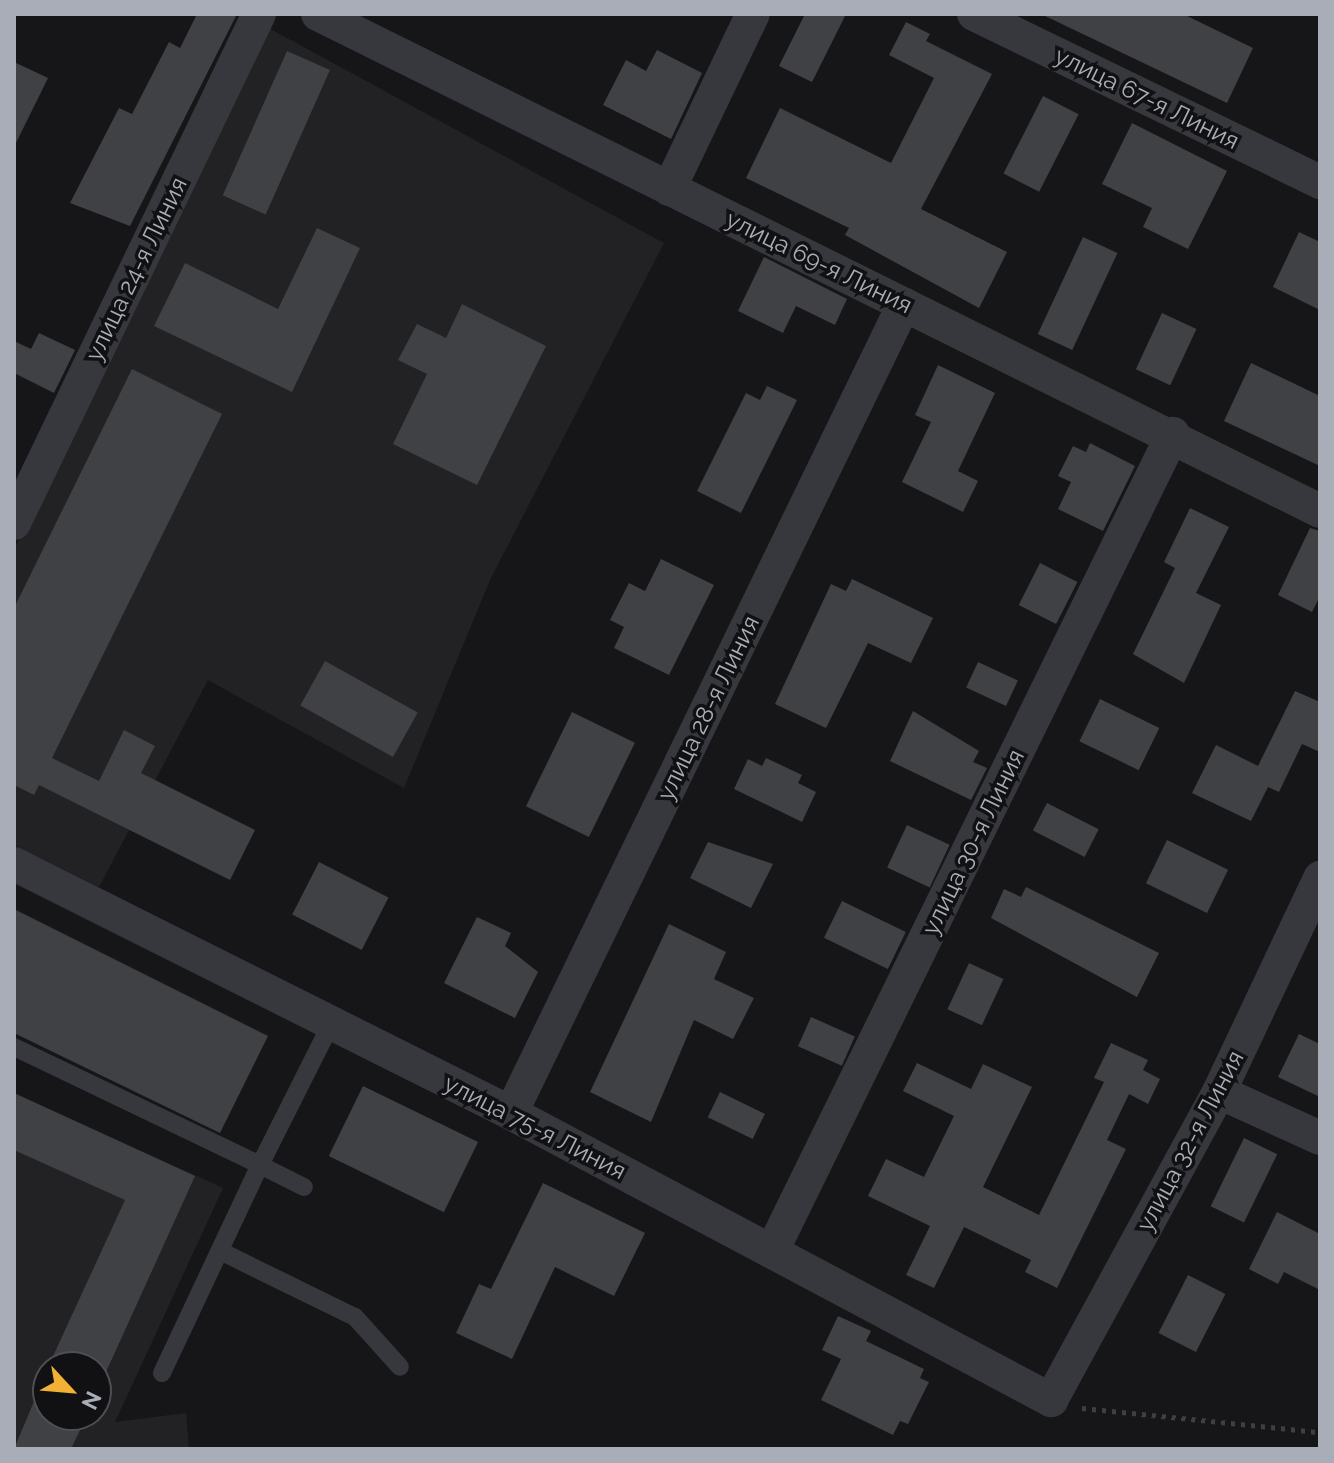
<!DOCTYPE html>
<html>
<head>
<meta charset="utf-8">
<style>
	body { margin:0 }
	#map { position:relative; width:1334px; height:1463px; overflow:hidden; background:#161618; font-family:Raleway,sans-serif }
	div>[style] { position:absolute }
	.built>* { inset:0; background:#222225 }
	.building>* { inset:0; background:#404145; transform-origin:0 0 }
	.path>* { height:5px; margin-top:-2.5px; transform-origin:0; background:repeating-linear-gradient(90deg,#3d3f44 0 4px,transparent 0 10px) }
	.service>* { height:18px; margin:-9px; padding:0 9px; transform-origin:9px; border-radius:9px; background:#37383d }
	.minor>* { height:34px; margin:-17px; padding:0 17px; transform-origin:17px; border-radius:17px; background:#37383d }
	span { translate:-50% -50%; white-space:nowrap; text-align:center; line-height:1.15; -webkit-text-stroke:7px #111113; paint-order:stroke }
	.street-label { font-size:24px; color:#a8adb8 }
	.frame { position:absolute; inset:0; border:16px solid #a8adb8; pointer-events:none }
	.north { position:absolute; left:32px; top:1351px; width:80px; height:80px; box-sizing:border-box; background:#111113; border:2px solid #4d4f55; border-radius:50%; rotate:116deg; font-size:22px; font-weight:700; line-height:32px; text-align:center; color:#a8adb8 }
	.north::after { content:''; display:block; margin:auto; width:28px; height:36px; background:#f2b134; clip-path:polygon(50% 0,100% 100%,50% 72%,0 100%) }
</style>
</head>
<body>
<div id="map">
	<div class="built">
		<i style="clip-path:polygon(265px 26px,664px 243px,490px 580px,404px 788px,208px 680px,99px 887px,14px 845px,14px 550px)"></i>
		<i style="clip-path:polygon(evenodd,14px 1093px,223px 1188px,115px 1422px,186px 1413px,189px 1449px,14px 1449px,14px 1093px,48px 1367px,96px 1367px,96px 1415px,48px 1415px,48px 1367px)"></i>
	</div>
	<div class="building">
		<i style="clip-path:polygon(197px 14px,237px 14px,130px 226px,70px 203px,119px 108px,132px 114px,169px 42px,180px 48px)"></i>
		<i style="clip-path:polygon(805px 14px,846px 14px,812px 82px,779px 66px)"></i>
		<i style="clip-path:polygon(1041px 14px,1183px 14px,1253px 48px,1227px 103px)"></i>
		<i style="clip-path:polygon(906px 22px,930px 34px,926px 41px,992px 74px,921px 209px,1007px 252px,979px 308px,845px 235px,849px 228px,746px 178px,780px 108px,891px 163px,934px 78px,889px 55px)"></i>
		<i style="clip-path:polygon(657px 50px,702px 73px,671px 139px,603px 105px,626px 60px,646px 71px)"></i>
		<i style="left:287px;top:51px;width:47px;height:158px;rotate:24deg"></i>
		<i style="clip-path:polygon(14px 62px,48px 78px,14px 147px)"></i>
		<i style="left:1043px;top:96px;width:40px;height:87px;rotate:27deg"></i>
		<i style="clip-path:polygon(1132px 123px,1227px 171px,1188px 249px,1143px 227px,1152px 208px,1102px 184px)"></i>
		<i style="clip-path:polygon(317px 228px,360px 248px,292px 392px,154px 326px,185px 263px,278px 309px)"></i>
		<i style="clip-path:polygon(1299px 232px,1320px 242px,1320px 310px,1273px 287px)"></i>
		<i style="left:1083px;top:237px;width:38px;height:107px;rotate:25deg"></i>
		<i style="clip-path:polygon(764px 257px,847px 299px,835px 325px,796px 306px,783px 333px,738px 311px)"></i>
		<i style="clip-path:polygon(462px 304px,546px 346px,477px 485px,393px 444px,427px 374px,398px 360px,417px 324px,446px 338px)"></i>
		<i style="left:1162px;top:313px;width:38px;height:62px;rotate:25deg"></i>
		<i style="clip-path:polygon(39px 333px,75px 350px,54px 393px,14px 373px,14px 341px,31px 349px)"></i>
		<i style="clip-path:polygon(1251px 363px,1320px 396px,1320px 466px,1224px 421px)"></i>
		<i style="clip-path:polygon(938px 365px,995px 393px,958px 471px,978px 481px,963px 512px,902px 482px,931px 422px,915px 415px)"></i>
		<i style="clip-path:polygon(132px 369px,222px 414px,52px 758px,99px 781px,124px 730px,155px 746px,141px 773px,255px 830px,230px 880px,39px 785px,34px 795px,14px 785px,14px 608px)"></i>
		<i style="clip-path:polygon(767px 386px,797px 400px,741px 513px,697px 491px,746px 393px,760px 400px)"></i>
		<i style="clip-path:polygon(1090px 443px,1135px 466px,1103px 531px,1058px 509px,1071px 482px,1058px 476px,1073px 446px,1086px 452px)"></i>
		<i style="clip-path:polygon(1190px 508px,1229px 527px,1196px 593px,1221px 605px,1184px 683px,1133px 654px,1175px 568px,1164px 562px)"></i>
		<i style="clip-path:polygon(1310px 528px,1320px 531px,1320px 596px,1312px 612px,1278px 595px)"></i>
		<i style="clip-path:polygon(661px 559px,714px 585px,669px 675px,614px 648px,624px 627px,610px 620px,629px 583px,645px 591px)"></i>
		<i style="left:1040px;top:563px;width:42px;height:47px;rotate:27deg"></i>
		<i style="clip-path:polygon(852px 579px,933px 618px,911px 663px,868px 643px,826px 728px,775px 704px,831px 584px,846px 591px)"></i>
		<i style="left:325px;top:661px;width:106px;height:51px;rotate:29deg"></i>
		<i style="left:978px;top:662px;width:44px;height:28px;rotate:25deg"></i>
		<i style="clip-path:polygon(1295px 691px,1320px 702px,1320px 752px,1302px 744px,1279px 792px,1268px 787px,1251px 821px,1192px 793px,1216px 745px,1258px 766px)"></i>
		<i style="left:1100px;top:699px;width:66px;height:47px;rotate:26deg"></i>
		<i style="clip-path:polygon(913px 711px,979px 751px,973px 762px,987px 768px,971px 800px,890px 761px)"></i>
		<i style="left:572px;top:712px;width:70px;height:105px;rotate:26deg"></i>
		<i style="clip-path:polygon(766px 758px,802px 775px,798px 783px,816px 792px,802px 822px,734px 789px,748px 759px,762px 766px)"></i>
		<i style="left:1047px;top:803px;width:58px;height:31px;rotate:27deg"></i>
		<i style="left:907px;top:825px;width:47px;height:47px;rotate:25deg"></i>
		<i style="left:1167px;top:840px;width:68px;height:48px;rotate:26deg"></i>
		<i style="clip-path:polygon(708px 842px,773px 864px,751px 908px,690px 878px)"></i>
		<i style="left:319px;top:862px;width:78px;height:59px;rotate:27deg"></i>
		<i style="clip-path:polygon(1026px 887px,1159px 953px,1137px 997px,991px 918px,1004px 889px,1021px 897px)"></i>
		<i style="left:842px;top:901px;width:71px;height:41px;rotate:26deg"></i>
		<i style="clip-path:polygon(14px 909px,268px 1036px,220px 1133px,14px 1033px)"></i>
		<i style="clip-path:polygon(477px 917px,511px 933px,505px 946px,538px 972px,515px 1018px,444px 983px)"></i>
		<i style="clip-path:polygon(669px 924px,726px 952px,714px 979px,754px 998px,733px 1039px,694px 1020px,651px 1122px,590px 1092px)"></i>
		<i style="left:969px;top:963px;width:38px;height:51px;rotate:25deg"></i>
		<i style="left:811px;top:1017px;width:48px;height:32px;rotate:24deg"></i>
		<i style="clip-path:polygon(1299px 1034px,1320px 1044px,1320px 1097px,1278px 1077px)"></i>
		<i style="clip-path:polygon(1111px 1043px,1148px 1060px,1143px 1070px,1160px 1079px,1148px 1104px,1129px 1094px,1107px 1140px,1126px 1149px,1057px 1288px,1025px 1272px,1031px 1260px,964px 1227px,934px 1288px,906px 1275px,930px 1226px,868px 1196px,886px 1159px,924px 1177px,954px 1116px,903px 1091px,917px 1063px,971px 1089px,983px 1064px,1032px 1087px,983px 1187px,1039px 1215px,1104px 1082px,1094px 1078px)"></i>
		<i style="left:363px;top:1086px;width:128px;height:78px;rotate:26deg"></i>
		<i style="left:720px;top:1092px;width:50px;height:28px;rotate:26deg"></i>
		<i style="clip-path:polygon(14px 1093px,195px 1176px,96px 1394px,96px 1367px,48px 1367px,125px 1200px,14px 1150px)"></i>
		<i style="left:1244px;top:1138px;width:37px;height:76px;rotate:26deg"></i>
		<i style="clip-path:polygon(543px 1183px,645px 1233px,614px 1296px,555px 1267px,512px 1359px,456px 1333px,479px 1284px,491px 1289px)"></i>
		<i style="clip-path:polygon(1277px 1212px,1320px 1234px,1320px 1290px,1284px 1272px,1278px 1284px,1249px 1269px)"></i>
		<i style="left:1188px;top:1275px;width:42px;height:65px;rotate:27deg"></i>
		<i style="clip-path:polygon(838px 1316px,871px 1331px,866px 1341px,924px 1369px,920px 1378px,929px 1382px,908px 1424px,900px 1421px,893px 1435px,821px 1400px,841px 1359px,822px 1350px)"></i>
		<i style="clip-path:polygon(48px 1368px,48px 1415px,87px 1415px,71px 1449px,14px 1449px)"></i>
	</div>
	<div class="path">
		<i style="left:1082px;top:1408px;width:239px;rotate:5.8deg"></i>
	</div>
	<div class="service">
		<i style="left:14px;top:1047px;width:273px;rotate:25.6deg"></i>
		<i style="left:260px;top:1165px;width:158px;rotate:-63.3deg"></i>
		<i style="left:220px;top:1251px;width:150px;rotate:26.1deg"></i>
		<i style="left:355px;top:1317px;width:67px;rotate:48deg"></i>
		<i style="left:162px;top:1373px;width:230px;rotate:-64.8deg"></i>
		<i style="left:260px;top:1165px;width:49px;rotate:26.6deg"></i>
	</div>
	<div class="minor">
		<i style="left:318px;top:14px;width:1118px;rotate:26.38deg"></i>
		<i style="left:974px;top:14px;width:385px;rotate:25.9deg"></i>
		<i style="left:669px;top:189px;width:194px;rotate:-64.4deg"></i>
		<i style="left:14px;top:523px;width:565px;rotate:-64.3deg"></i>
		<i style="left:14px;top:864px;width:556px;rotate:26.61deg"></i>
		<i style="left:511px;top:1113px;width:612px;rotate:27.99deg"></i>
		<i style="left:1051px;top:1400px;width:351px;rotate:-61.4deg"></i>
		<i style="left:1219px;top:1092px;width:237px;rotate:-64.7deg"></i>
		<i style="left:1219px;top:1092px;width:111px;rotate:24.5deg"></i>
		<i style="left:511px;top:1113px;width:899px;rotate:-64.09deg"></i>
		<i style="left:773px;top:1249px;width:908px;rotate:-63.86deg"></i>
	</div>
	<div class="street-label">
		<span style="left:1147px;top:98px;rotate:26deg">улица 67-я Линия</span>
		<span style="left:819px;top:262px;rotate:26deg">улица 69-я Линия</span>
		<span style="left:136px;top:269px;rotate:-64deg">улица 24-я Линия</span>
		<span style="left:708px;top:708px;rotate:-64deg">улица 28-я Линия</span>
		<span style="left:973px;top:842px;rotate:-64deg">улица 30-я Линия</span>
		<span style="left:535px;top:1127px;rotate:27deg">улица 75-я Линия</span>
		<span style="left:1190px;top:1141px;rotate:-62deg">улица 32-я Линия</span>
	</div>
	<div class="frame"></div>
	<div class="north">N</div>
</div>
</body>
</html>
